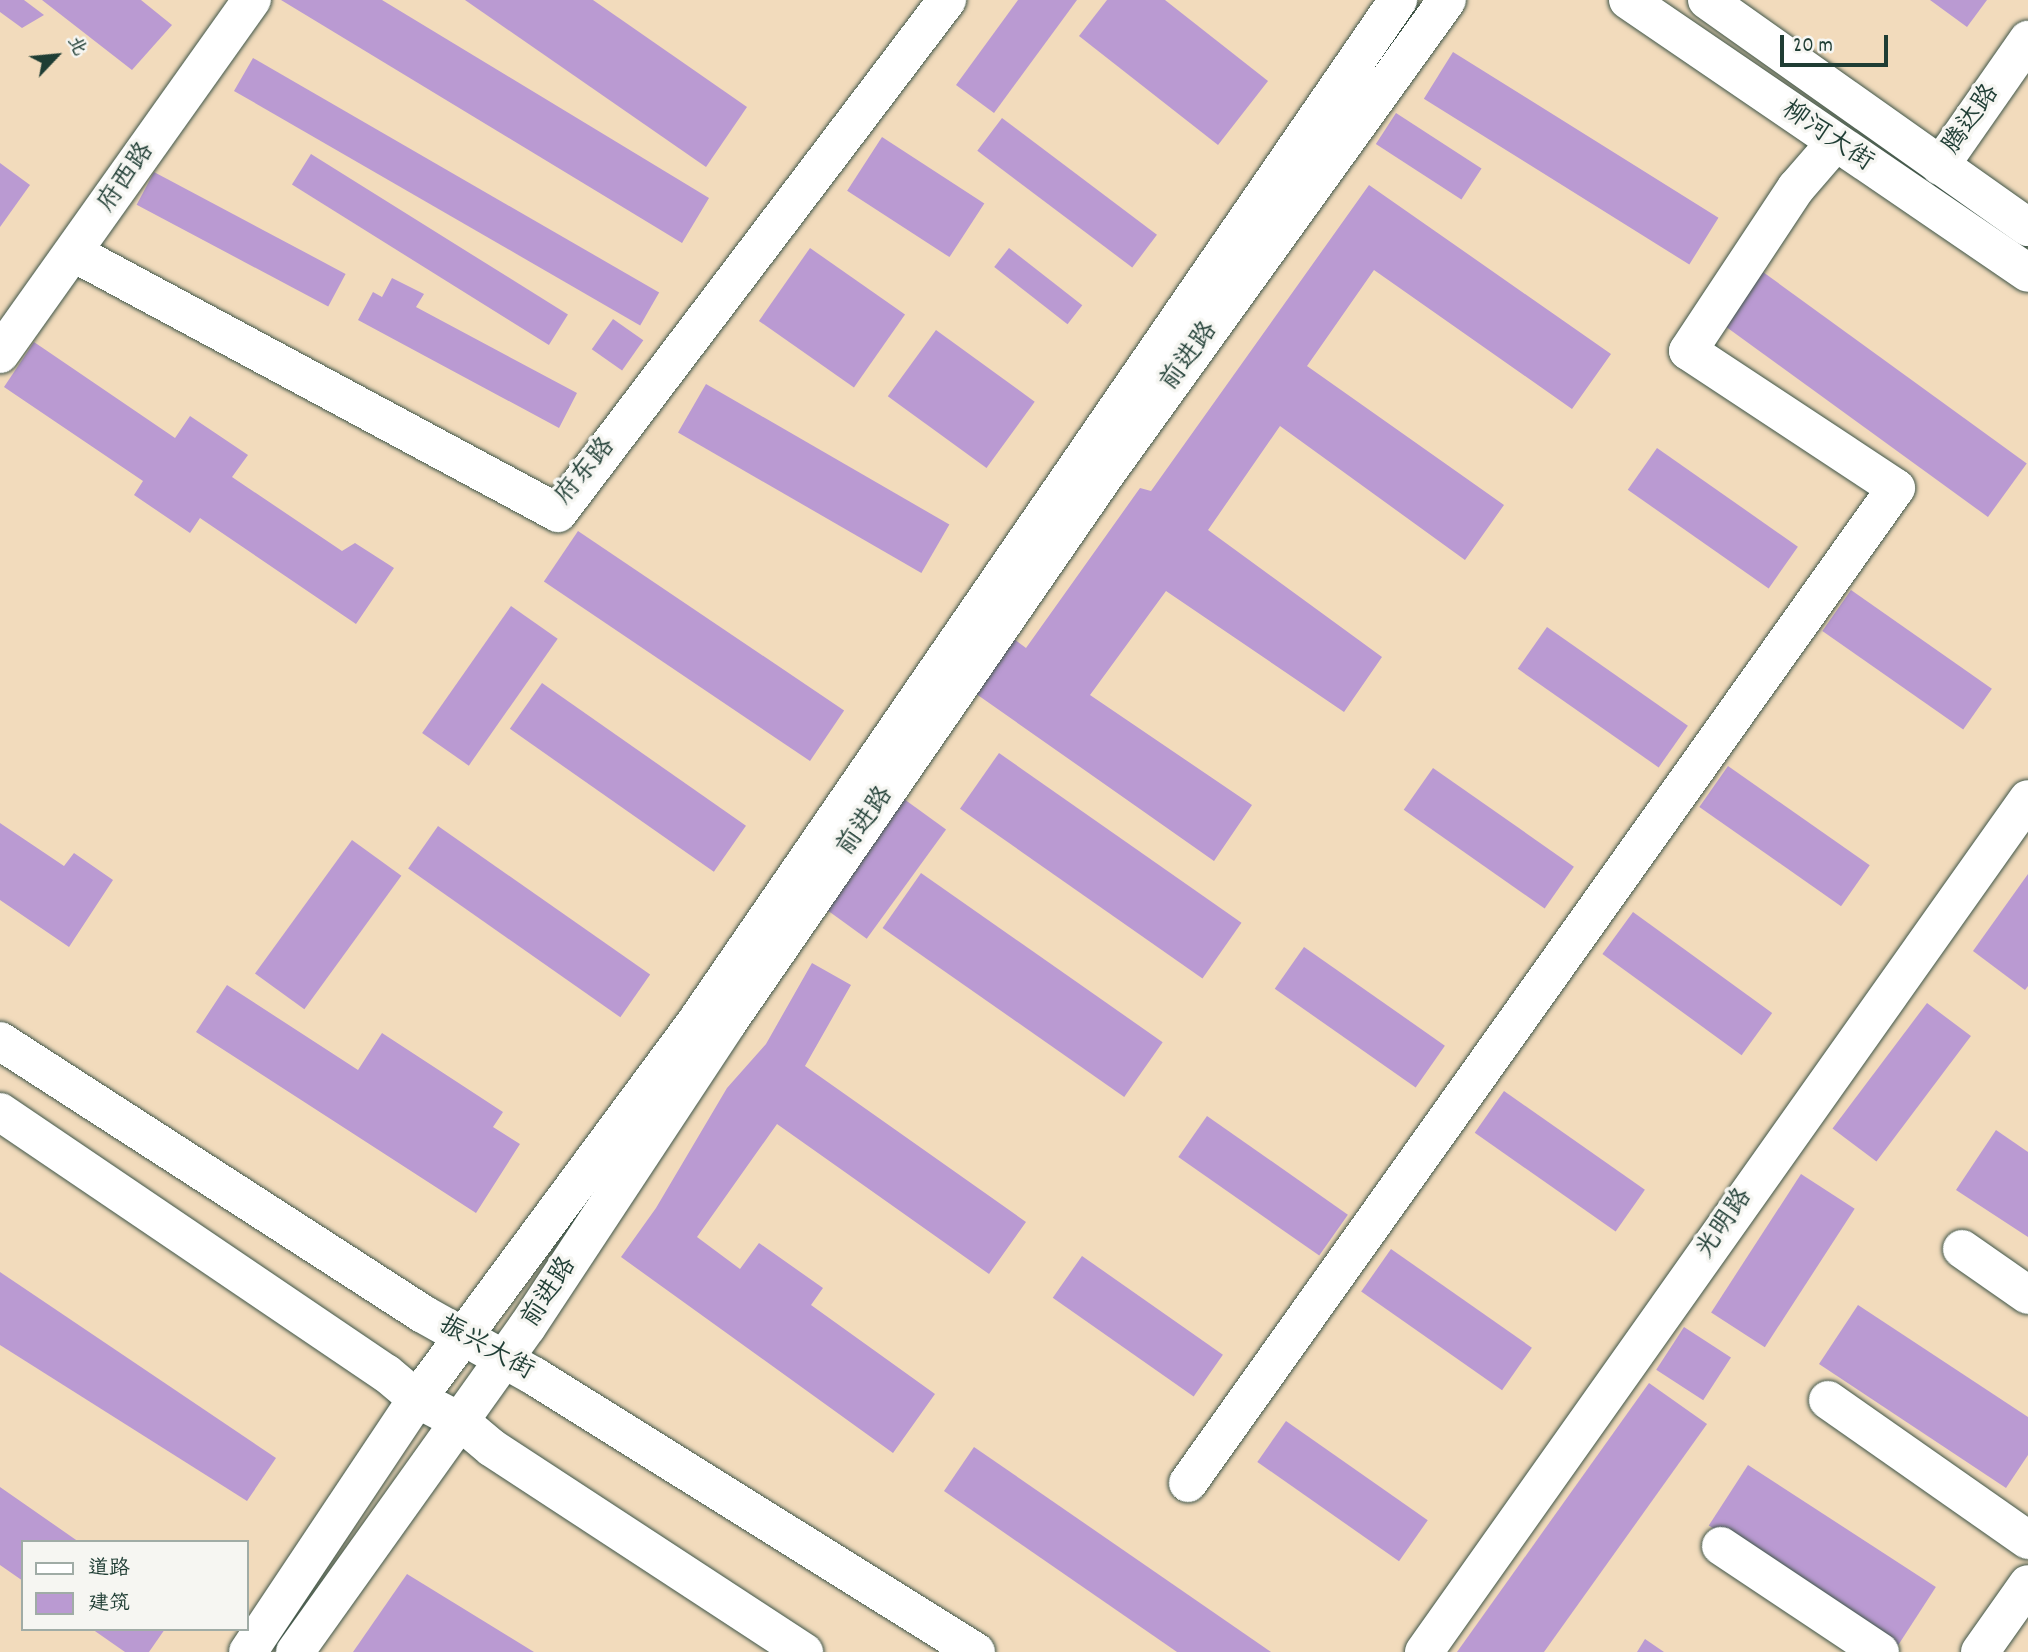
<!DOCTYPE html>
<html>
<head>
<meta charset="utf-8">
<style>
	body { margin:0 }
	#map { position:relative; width:2028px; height:1652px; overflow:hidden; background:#f2dbbc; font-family:Dekko,"LXGW WenKai TC",sans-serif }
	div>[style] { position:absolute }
	.building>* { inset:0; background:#ba9ad2; transform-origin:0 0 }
	.roads { filter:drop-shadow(0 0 2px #3f5548) drop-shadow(0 0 2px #3f5548) }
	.minor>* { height:38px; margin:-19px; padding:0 19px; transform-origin:19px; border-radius:19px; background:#fff }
	.major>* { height:38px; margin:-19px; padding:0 19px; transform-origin:19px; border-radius:19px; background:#fff }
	span { translate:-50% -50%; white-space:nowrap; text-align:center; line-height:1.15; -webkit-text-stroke:7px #f6f6f2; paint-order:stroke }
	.street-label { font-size:26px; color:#1f3d34 }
	.legend { position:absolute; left:21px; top:1540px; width:228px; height:91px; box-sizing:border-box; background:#f6f6f2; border:2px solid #a0aca6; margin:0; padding:9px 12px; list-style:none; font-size:21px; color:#1f3d34 }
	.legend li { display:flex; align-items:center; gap:14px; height:35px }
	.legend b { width:35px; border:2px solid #a0aca6 }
	.north { position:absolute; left:21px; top:21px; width:70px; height:70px; -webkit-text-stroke:5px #f6f6f2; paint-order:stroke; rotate:64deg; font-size:19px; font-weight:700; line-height:28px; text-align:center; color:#1f3d34 }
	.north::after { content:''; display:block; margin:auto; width:24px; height:32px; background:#1f3d34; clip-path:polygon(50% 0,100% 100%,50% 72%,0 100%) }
	.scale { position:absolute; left:1780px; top:35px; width:108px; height:32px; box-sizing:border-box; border:4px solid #1f3d34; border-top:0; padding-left:9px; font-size:21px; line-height:24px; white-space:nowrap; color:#1f3d34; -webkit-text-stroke:5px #f6f6f2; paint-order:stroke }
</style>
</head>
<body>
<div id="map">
	<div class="building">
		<i style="clip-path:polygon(0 0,24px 0,44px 15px,22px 28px,0 12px)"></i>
		<i style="clip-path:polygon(42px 0,141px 0,172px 25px,132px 70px)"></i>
		<i style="clip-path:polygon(281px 0,382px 0,709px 198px,682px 243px)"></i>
		<i style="clip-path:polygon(465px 0,593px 0,747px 107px,706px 167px)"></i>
		<i style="clip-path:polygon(1018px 0,1077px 0,994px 113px,956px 85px)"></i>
		<i style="clip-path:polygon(1107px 0,1165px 0,1268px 81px,1218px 145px,1079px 36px)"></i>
		<i style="clip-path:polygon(1930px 0,1987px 0,1967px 27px)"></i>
		<i style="left:1453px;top:52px;width:313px;height:55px;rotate:32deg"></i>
		<i style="left:253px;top:58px;width:469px;height:38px;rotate:30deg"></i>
		<i style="left:1396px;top:113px;width:102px;height:37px;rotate:33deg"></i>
		<i style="left:1002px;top:118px;width:194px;height:41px;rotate:37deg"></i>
		<i style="left:882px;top:137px;width:122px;height:64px;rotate:33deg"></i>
		<i style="left:311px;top:154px;width:303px;height:36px;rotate:32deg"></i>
		<i style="clip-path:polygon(0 163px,30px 185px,0 227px)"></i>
		<i style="left:154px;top:172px;width:217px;height:37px;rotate:28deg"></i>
		<i style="clip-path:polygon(1369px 185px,1611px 354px,1572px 409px,1374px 270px,1307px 366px,1504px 505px,1465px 560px,1280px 426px,1208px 530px,1382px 657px,1344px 712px,1166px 591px,1090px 695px,1252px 805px,1214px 861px,972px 691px,1010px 636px,1026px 648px,1140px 488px,1151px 491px)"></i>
		<i style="left:810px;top:248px;width:116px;height:89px;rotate:35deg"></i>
		<i style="left:1009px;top:248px;width:93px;height:24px;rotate:38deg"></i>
		<i style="left:1763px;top:272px;width:326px;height:66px;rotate:36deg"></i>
		<i style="clip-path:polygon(392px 278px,424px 294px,416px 307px,577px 393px,559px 428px,358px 320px,373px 292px,382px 297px)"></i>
		<i style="left:613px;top:319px;width:37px;height:37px;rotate:35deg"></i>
		<i style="left:936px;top:330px;width:122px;height:82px;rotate:36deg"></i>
		<i style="clip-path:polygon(34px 342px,175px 438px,190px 416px,248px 455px,232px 477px,342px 551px,355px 543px,394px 568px,356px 624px,200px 518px,190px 533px,134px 495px,143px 481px,4px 387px)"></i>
		<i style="left:706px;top:384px;width:281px;height:56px;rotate:30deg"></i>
		<i style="left:1657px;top:448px;width:172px;height:51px;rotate:35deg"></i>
		<i style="left:578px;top:531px;width:321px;height:61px;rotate:34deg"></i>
		<i style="left:1851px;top:590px;width:172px;height:50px;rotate:35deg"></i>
		<i style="left:511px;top:606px;width:57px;height:155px;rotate:35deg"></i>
		<i style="left:1547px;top:627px;width:172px;height:51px;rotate:35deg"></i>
		<i style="left:542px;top:683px;width:249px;height:56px;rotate:35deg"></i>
		<i style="left:999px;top:753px;width:296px;height:68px;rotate:35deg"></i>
		<i style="left:1728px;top:766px;width:173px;height:50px;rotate:35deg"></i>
		<i style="left:1433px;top:768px;width:172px;height:51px;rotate:35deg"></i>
		<i style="left:904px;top:799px;width:52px;height:135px;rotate:36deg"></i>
		<i style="clip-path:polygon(0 823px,64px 866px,74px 853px,113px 880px,69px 947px,0 900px)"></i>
		<i style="left:438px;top:826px;width:259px;height:52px;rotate:35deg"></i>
		<i style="left:352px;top:840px;width:61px;height:165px;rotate:36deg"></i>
		<i style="left:921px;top:873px;width:295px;height:67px;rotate:35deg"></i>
		<i style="clip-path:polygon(2028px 874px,2028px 986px,2025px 990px,1973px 951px)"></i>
		<i style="left:1633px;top:912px;width:172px;height:52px;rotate:36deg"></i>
		<i style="left:1304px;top:947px;width:172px;height:51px;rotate:35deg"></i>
		<i style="clip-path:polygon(812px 963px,851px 985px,805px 1066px,1026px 1222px,989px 1274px,777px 1124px,697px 1237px,740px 1269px,759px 1243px,823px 1288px,811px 1305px,935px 1394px,893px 1453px,621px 1257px,656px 1208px,727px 1088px,766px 1044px)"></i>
		<i style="clip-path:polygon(227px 985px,358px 1070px,382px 1033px,503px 1112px,493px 1127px,520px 1144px,476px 1213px,196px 1032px)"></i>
		<i style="left:1927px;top:1003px;width:55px;height:157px;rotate:37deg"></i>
		<i style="left:1504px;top:1091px;width:172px;height:51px;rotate:35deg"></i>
		<i style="left:1207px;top:1116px;width:172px;height:50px;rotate:35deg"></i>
		<i style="clip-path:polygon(1996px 1130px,2028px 1152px,2028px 1237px,1956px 1190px)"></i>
		<i style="left:1801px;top:1174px;width:64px;height:165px;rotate:33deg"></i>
		<i style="left:1391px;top:1249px;width:172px;height:52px;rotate:35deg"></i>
		<i style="left:1082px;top:1256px;width:172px;height:51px;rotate:35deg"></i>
		<i style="clip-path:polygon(0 1272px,276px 1458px,247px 1501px,0 1345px)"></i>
		<i style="clip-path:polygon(1858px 1305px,2028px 1417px,2028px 1455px,2006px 1488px,1819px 1364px)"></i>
		<i style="left:1684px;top:1327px;width:56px;height:51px;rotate:33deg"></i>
		<i style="clip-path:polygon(1649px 1383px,1707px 1424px,1544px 1652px,1457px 1652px)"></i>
		<i style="left:1286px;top:1421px;width:173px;height:50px;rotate:35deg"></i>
		<i style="clip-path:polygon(974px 1447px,1271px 1652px,1177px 1652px,944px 1491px)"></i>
		<i style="left:1748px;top:1465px;width:224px;height:72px;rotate:33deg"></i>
		<i style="clip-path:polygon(0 1487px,79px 1542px,23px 1542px,23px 1581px,0 1565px)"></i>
		<i style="clip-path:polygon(407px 1574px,534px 1652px,353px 1652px)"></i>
		<i style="clip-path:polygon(92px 1629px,165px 1629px,149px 1652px,125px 1652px)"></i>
		<i style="clip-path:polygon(1645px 1639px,1664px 1652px,1637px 1652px)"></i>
	</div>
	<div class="roads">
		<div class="minor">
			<i style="left:1940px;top:166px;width:154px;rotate:-55.1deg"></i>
			<i style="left:74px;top:253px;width:549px;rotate:28.24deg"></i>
			<i style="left:558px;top:513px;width:644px;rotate:-52.83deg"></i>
			<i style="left:0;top:354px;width:435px;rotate:-54.6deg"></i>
			<i style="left:0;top:1041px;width:503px;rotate:32.84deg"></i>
			<i style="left:423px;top:1314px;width:127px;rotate:29.2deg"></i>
			<i style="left:534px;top:1376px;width:521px;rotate:31.98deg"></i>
			<i style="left:0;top:1112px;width:466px;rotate:34.1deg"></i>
			<i style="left:386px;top:1373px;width:40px;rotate:40deg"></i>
			<i style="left:417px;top:1399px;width:50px;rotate:27.6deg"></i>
			<i style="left:461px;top:1422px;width:40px;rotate:40deg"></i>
			<i style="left:492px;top:1448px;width:373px;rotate:33.2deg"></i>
			<i style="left:1962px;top:1249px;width:80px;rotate:34.9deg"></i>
			<i style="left:1828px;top:1400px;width:244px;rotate:35deg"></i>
			<i style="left:1188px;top:1483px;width:1221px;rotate:-54.57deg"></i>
			<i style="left:1896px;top:488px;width:249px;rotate:-146.6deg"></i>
			<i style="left:1688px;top:351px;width:196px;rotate:-56.5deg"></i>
			<i style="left:1796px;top:188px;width:60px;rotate:-49.1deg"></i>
			<i style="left:1721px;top:1546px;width:191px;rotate:33.7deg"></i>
			<i style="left:248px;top:1652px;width:304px;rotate:-56.3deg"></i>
			<i style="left:417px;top:1399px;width:476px;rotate:-53.5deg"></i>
			<i style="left:700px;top:1016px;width:1233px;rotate:-55.51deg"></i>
			<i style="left:295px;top:1652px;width:399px;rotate:-54.5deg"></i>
			<i style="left:527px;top:1327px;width:362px;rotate:-56.6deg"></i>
			<i style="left:726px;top:1025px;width:668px;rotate:-55.43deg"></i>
			<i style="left:1105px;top:475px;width:585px;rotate:-54.25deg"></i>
			<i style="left:1424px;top:1652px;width:1045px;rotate:-54.7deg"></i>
			<i style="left:1980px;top:1652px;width:83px;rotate:-54.8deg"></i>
		</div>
		<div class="major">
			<i style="left:1628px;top:0;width:484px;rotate:34.3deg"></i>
			<i style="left:1707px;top:0;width:393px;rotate:35.3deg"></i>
		</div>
	</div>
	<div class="street-label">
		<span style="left:1972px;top:120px;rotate:-55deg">腾达路</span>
		<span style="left:1827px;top:137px;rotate:34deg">柳河大街</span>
		<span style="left:127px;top:178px;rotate:-55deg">府西路</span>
		<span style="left:1190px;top:357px;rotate:-54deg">前进路</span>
		<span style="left:586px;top:472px;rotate:-50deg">府东路</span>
		<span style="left:866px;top:822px;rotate:-55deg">前进路</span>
		<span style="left:1725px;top:1224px;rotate:-55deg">光明路</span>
		<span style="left:550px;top:1293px;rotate:-57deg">前进路</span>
		<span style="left:486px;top:1349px;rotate:29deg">振兴大街</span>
	</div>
	<ul class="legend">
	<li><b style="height:9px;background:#fff"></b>道路</li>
	<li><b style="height:19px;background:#ba9ad2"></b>建筑</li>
	</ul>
	<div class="north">北</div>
	<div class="scale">20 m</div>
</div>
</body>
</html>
